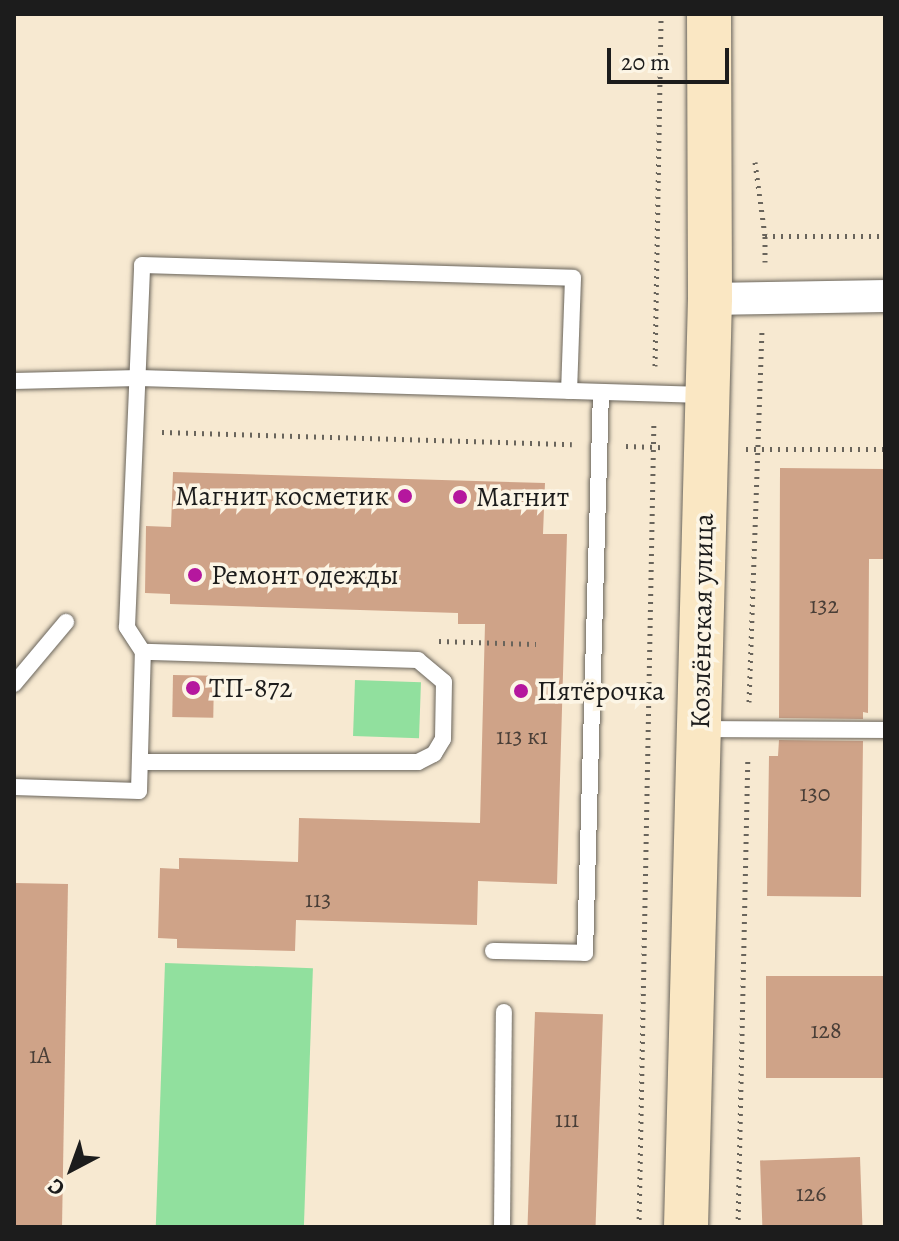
<!DOCTYPE html>
<html>
<head>
<meta charset="utf-8">
<style>
	body { margin:0 }
	#map { position:relative; width:899px; height:1241px; overflow:hidden; background:#f7e9d1; font-family:Alegreya,serif }
	div>[style] { position:absolute }
	.green>* { inset:0; background:#91e09e; transform-origin:0 0 }
	.building>* { inset:0; background:#cfa388; transform-origin:0 0 }
	.path>* { height:5px; margin-top:-2.5px; transform-origin:0; background:repeating-linear-gradient(90deg,#69645b 0 2px,transparent 0 8px) }
	.roads { filter:drop-shadow(0 0 2px #69645b) drop-shadow(0 0 2px #69645b) }
	.lane>* { height:16px; margin:-8px; padding:0 8px; transform-origin:8px; border-radius:8px; background:#fff }
	.street>* { height:32px; margin:-16px; padding:0 16px; transform-origin:16px; border-radius:16px; background:#fff }
	.secondary>* { height:44px; margin:-22px; padding:0 22px; transform-origin:22px; border-radius:22px; background:#fae7c3 }
	.dots>* { width:22px; height:22px; translate:-50% -50%; box-sizing:border-box; border:4px solid #fcf5e5; border-radius:50% }
	span { translate:-50% -50%; white-space:nowrap; text-align:center; line-height:1.15; -webkit-text-stroke:7px #fcf5e5; paint-order:stroke }
	.number-label { font-size:24px; color:#493e37 }
	.number-label span { -webkit-text-stroke-width:0 }
	.poi-label { font-size:28px; color:#1c1c1c }
	.right { translate:-100% -50%; text-align:right }
	.left { translate:0 -50%; text-align:left }
	.street-label { font-size:28px; color:#1c1c1c }
	.frame { position:absolute; inset:0; border:16px solid #1c1c1c; pointer-events:none }
	.north { position:absolute; left:32px; top:1129px; width:80px; height:80px; -webkit-text-stroke:6px #fcf5e5; paint-order:stroke; rotate:221deg; font-size:22px; font-weight:700; line-height:32px; text-align:center; color:#1c1c1c }
	.north::after { content:''; display:block; margin:auto; width:28px; height:36px; background:#1c1c1c; clip-path:polygon(50% 0,100% 100%,50% 72%,0 100%) }
	.scale { position:absolute; left:607px; top:48px; width:122px; height:36px; box-sizing:border-box; border:4px solid #1c1c1c; border-top:0; padding-left:10px; font-size:24px; line-height:28px; white-space:nowrap; color:#1c1c1c; -webkit-text-stroke:6px #fcf5e5; paint-order:stroke }
</style>
</head>
<body>
<div id="map">
	<div class="green">
		<i style="left:355px;top:680px;width:66px;height:56px;rotate:2deg"></i>
		<i style="left:165px;top:963px;width:148px;height:264px;rotate:2deg"></i>
	</div>
	<div class="building">
		<i style="clip-path:polygon(780px 468px,885px 469px,885px 559px,869px 559px,868px 713px,863px 712px,863px 719px,779px 718px)"></i>
		<i style="clip-path:polygon(173px 472px,545px 483px,543px 534px,567px 534px,557px 884px,478px 881px,477px 925px,296px 920px,295px 951px,177px 948px,177px 939px,158px 938px,160px 868px,179px 869px,179px 858px,298px 862px,299px 818px,480px 823px,485px 624px,458px 624px,458px 613px,170px 604px,170px 594px,145px 593px,146px 526px,171px 527px)"></i>
		<i style="left:173px;top:675px;width:41px;height:42px;rotate:1deg"></i>
		<i style="clip-path:polygon(779px 740px,863px 741px,861px 897px,767px 896px,769px 756px,778px 756px)"></i>
		<i style="left:14px;top:883px;width:54px;height:344px;rotate:1deg"></i>
		<i style="left:885px;top:976px;width:102px;height:119px;rotate:90deg"></i>
		<i style="left:535px;top:1012px;width:68px;height:215px;rotate:2deg"></i>
		<i style="left:860px;top:1157px;width:70px;height:100px;rotate:88deg"></i>
	</div>
	<div class="path">
		<i style="left:755px;top:162px;width:75px;rotate:82.3deg"></i>
		<i style="left:765px;top:236px;width:120px"></i>
		<i style="left:765px;top:262px;width:26px;rotate:-90deg"></i>
		<i style="left:655px;top:366px;width:352px;rotate:-89deg"></i>
		<i style="left:162px;top:432px;width:410px;rotate:1.7deg"></i>
		<i style="left:626px;top:446px;width:38px;rotate:2deg"></i>
		<i style="left:746px;top:449px;width:139px"></i>
		<i style="left:439px;top:641px;width:97px;rotate:1.8deg"></i>
		<i style="left:749px;top:702px;width:370px;rotate:-88deg"></i>
		<i style="left:639px;top:1227px;width:807px;rotate:-88.94deg"></i>
		<i style="left:738px;top:1227px;width:471px;rotate:-88.8deg"></i>
	</div>
	<div class="roads">
		<div class="lane">
			<i style="left:14px;top:381px;width:125px;rotate:-1.4deg"></i>
			<i style="left:139px;top:378px;width:565px;rotate:1.72deg"></i>
			<i style="left:14px;top:684px;width:81px;rotate:-50deg"></i>
			<i style="left:700px;top:729px;width:185px;rotate:0.3deg"></i>
			<i style="left:140px;top:762px;width:278px"></i>
			<i style="left:418px;top:762px;width:18px;rotate:-27deg"></i>
			<i style="left:434px;top:754px;width:17px;rotate:-59deg"></i>
			<i style="left:443px;top:739px;width:57px;rotate:-89deg"></i>
			<i style="left:444px;top:682px;width:34px;rotate:-140deg"></i>
			<i style="left:418px;top:660px;width:275px;rotate:-178.3deg"></i>
			<i style="left:14px;top:787px;width:125px;rotate:1.8deg"></i>
			<i style="left:139px;top:791px;width:139px;rotate:-88.4deg"></i>
			<i style="left:143px;top:652px;width:30px;rotate:-123deg"></i>
			<i style="left:127px;top:627px;width:362px;rotate:-87.6deg"></i>
			<i style="left:142px;top:265px;width:431px;rotate:1.7deg"></i>
			<i style="left:573px;top:278px;width:113px;rotate:92deg"></i>
			<i style="left:493px;top:951px;width:92px;rotate:1.2deg"></i>
			<i style="left:585px;top:953px;width:561px;rotate:-88.37deg"></i>
			<i style="left:502px;top:1227px;width:215px;rotate:-89.5deg"></i>
		</div>
		<div class="street">
			<i style="left:710px;top:299px;width:175px;rotate:-1deg"></i>
		</div>
		<div class="secondary">
			<i style="left:686px;top:1227px;width:928px;rotate:-88.52deg"></i>
			<i style="left:710px;top:299px;width:285px;rotate:-90.2deg"></i>
		</div>
	</div>
	<div class="dots">
		<i style="left:405px;top:496px;background:#b5179e"></i>
		<i style="left:460px;top:497px;background:#b5179e"></i>
		<i style="left:195px;top:575px;background:#b5179e"></i>
		<i style="left:193px;top:688px;background:#b5179e"></i>
		<i style="left:521px;top:691px;background:#b5179e"></i>
	</div>
	<div class="number-label">
		<span style="left:824px;top:606px">132</span>
		<span style="left:522px;top:737px">113 к1</span>
		<span style="left:815px;top:794px">130</span>
		<span style="left:318px;top:900px">113</span>
		<span style="left:826px;top:1031px">128</span>
		<span style="left:40px;top:1056px">1А</span>
		<span style="left:567px;top:1120px">111</span>
		<span style="left:811px;top:1194px">126</span>
	</div>
	<div class="poi-label">
		<span class="right" style="left:389px;top:496px">Магнит косметик</span>
		<span class="left" style="left:476px;top:497px">Магнит</span>
		<span class="left" style="left:211px;top:575px">Ремонт одежды</span>
		<span class="left" style="left:209px;top:688px">ТП-872</span>
		<span class="left" style="left:537px;top:691px">Пятёрочка</span>
	</div>
	<div class="street-label">
		<span style="left:702px;top:621px;rotate:-89deg">Козлёнская улица</span>
	</div>
	<div class="frame"></div>
	<div class="north">С</div>
	<div class="scale">20 m</div>
</div>
</body>
</html>
